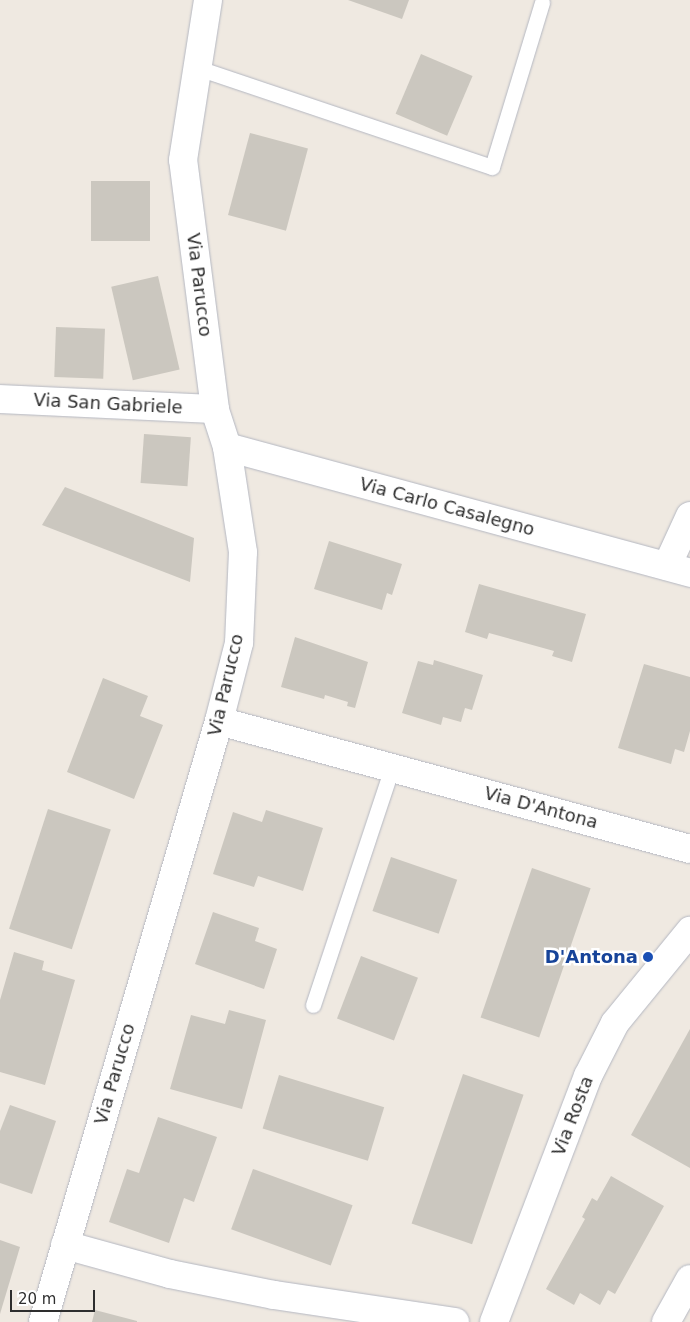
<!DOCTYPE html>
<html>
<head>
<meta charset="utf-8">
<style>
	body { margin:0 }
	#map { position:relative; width:690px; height:1322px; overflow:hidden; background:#efe9e1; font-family:"DejaVu Sans",sans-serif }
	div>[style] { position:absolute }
	.building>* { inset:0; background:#cbc7bf; transform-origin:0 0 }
	.roads { filter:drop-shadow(0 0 1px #b4b7c1) drop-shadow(0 0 1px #b4b7c1) }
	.lane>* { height:15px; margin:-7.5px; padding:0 7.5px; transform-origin:7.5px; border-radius:7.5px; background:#fff }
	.street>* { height:28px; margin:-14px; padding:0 14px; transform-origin:14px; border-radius:14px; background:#fff }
	.dots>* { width:14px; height:14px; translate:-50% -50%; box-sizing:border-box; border:2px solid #fff; border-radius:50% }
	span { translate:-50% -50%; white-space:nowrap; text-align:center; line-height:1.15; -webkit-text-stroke:5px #fff; paint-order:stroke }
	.street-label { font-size:18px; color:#2e2e2e }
	.transit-label { font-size:18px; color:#164399; font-weight:700 }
	.right { translate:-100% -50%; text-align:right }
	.scale { position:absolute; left:10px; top:1290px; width:85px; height:22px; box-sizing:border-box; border:2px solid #2e2e2e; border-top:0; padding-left:6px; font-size:15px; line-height:18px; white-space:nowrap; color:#2e2e2e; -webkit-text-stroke:4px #fff; paint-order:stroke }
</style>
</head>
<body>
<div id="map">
	<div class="building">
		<i style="clip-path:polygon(348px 0,409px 0,402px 19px)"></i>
		<i style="left:421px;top:54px;width:56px;height:65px;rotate:23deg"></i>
		<i style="left:250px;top:133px;width:60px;height:85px;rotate:15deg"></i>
		<i style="left:91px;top:181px;width:59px;height:60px"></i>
		<i style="left:158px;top:276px;width:96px;height:48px;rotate:77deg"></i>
		<i style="left:56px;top:327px;width:49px;height:50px;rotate:2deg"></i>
		<i style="left:144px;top:434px;width:47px;height:49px;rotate:4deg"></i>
		<i style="clip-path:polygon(65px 487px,194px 538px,190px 582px,42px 525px)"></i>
		<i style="clip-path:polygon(329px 541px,402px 564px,392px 595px,387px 593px,382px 610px,314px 589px)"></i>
		<i style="clip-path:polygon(479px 584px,586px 614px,572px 662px,552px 656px,554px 651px,489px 633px,487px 639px,465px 632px)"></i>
		<i style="clip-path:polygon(295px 637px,368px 662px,355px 708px,347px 706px,348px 702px,325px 695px,324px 699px,281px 687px)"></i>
		<i style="clip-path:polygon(434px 660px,483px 675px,472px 710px,465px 708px,461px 722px,443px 717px,441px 725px,402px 713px,418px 661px,433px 665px)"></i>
		<i style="clip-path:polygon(644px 664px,690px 677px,690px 731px,684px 752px,675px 749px,671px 764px,618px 748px)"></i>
		<i style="clip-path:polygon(103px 678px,148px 696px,140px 716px,163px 725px,134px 799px,67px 772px)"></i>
		<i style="left:48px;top:809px;width:66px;height:126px;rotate:18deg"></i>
		<i style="clip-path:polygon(266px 810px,323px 828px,303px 891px,258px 876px,254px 887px,213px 874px,233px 812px,262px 822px)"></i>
		<i style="left:391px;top:857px;width:70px;height:57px;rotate:19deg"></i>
		<i style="left:532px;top:868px;width:62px;height:158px;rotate:19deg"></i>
		<i style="clip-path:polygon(213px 912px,259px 928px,255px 941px,277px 949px,264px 989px,195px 964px)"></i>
		<i style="clip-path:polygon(14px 952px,44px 961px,42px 970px,75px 980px,45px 1085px,0 1072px,0 1000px)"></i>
		<i style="left:361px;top:956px;width:61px;height:67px;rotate:21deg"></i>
		<i style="clip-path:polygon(229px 1010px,266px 1020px,242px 1109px,170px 1089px,191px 1015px,225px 1024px)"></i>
		<i style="clip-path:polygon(690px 1029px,690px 1168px,631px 1135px)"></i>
		<i style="left:463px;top:1074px;width:64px;height:158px;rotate:19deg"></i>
		<i style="left:279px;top:1075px;width:110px;height:56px;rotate:17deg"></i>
		<i style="clip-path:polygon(10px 1105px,56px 1121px,32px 1194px,0 1183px,0 1131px)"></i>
		<i style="clip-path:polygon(158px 1117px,217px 1137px,194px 1202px,184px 1198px,169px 1243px,109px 1222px,127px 1169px,139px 1173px)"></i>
		<i style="left:253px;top:1169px;width:106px;height:64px;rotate:20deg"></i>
		<i style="clip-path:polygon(611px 1176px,664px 1206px,615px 1294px,608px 1290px,600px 1305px,580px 1293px,574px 1305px,546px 1289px,585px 1219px,582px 1217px,592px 1198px,597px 1201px)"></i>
		<i style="clip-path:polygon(0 1240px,20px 1247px,0 1314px)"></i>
		<i style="clip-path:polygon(95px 1310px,137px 1321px,137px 1322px,92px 1322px)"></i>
	</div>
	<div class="roads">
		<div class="lane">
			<i style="left:198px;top:68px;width:310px;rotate:18.6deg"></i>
			<i style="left:492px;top:167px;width:172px;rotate:-73.1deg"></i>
			<i style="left:313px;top:1005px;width:250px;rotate:-71.6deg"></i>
		</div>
		<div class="street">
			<i style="left:0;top:399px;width:215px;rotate:2.7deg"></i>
			<i style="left:227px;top:447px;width:480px;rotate:15.2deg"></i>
			<i style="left:667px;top:566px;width:55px;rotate:-65.3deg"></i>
			<i style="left:219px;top:721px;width:488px;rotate:15.2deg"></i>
			<i style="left:65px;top:1245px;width:109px;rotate:15.4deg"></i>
			<i style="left:170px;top:1274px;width:106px;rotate:11.4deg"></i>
			<i style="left:274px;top:1295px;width:183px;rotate:8.5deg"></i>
			<i style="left:43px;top:1322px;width:626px;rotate:-73.68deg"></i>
			<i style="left:219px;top:721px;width:81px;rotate:-75.6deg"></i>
			<i style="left:239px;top:643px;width:91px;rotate:-87.5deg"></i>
			<i style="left:243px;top:552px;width:106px;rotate:-98.7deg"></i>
			<i style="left:227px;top:447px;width:40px;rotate:-108deg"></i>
			<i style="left:215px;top:409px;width:251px;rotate:-97.3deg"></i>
			<i style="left:183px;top:160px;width:162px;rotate:-81.1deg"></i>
			<i style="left:494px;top:1322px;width:263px;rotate:-69.1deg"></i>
			<i style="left:588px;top:1076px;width:59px;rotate:-63deg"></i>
			<i style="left:615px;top:1023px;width:119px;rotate:-50.8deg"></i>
			<i style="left:666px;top:1322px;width:49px;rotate:-60.8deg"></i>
		</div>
	</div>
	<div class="dots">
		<i style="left:648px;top:957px;background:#1a4fb4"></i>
	</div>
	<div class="street-label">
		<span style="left:199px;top:285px;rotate:83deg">Via Parucco</span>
		<span style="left:108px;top:404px;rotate:3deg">Via San Gabriele</span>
		<span style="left:447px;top:507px;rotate:15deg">Via Carlo Casalegno</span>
		<span style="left:226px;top:685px;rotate:-77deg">Via Parucco</span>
		<span style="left:541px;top:808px;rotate:15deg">Via D'Antona</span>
		<span style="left:115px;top:1074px;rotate:-74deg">Via Parucco</span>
		<span style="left:573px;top:1116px;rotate:-69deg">Via Rosta</span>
	</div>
	<div class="transit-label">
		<span class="right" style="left:638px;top:957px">D'Antona</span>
	</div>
	<div class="scale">20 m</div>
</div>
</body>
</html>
